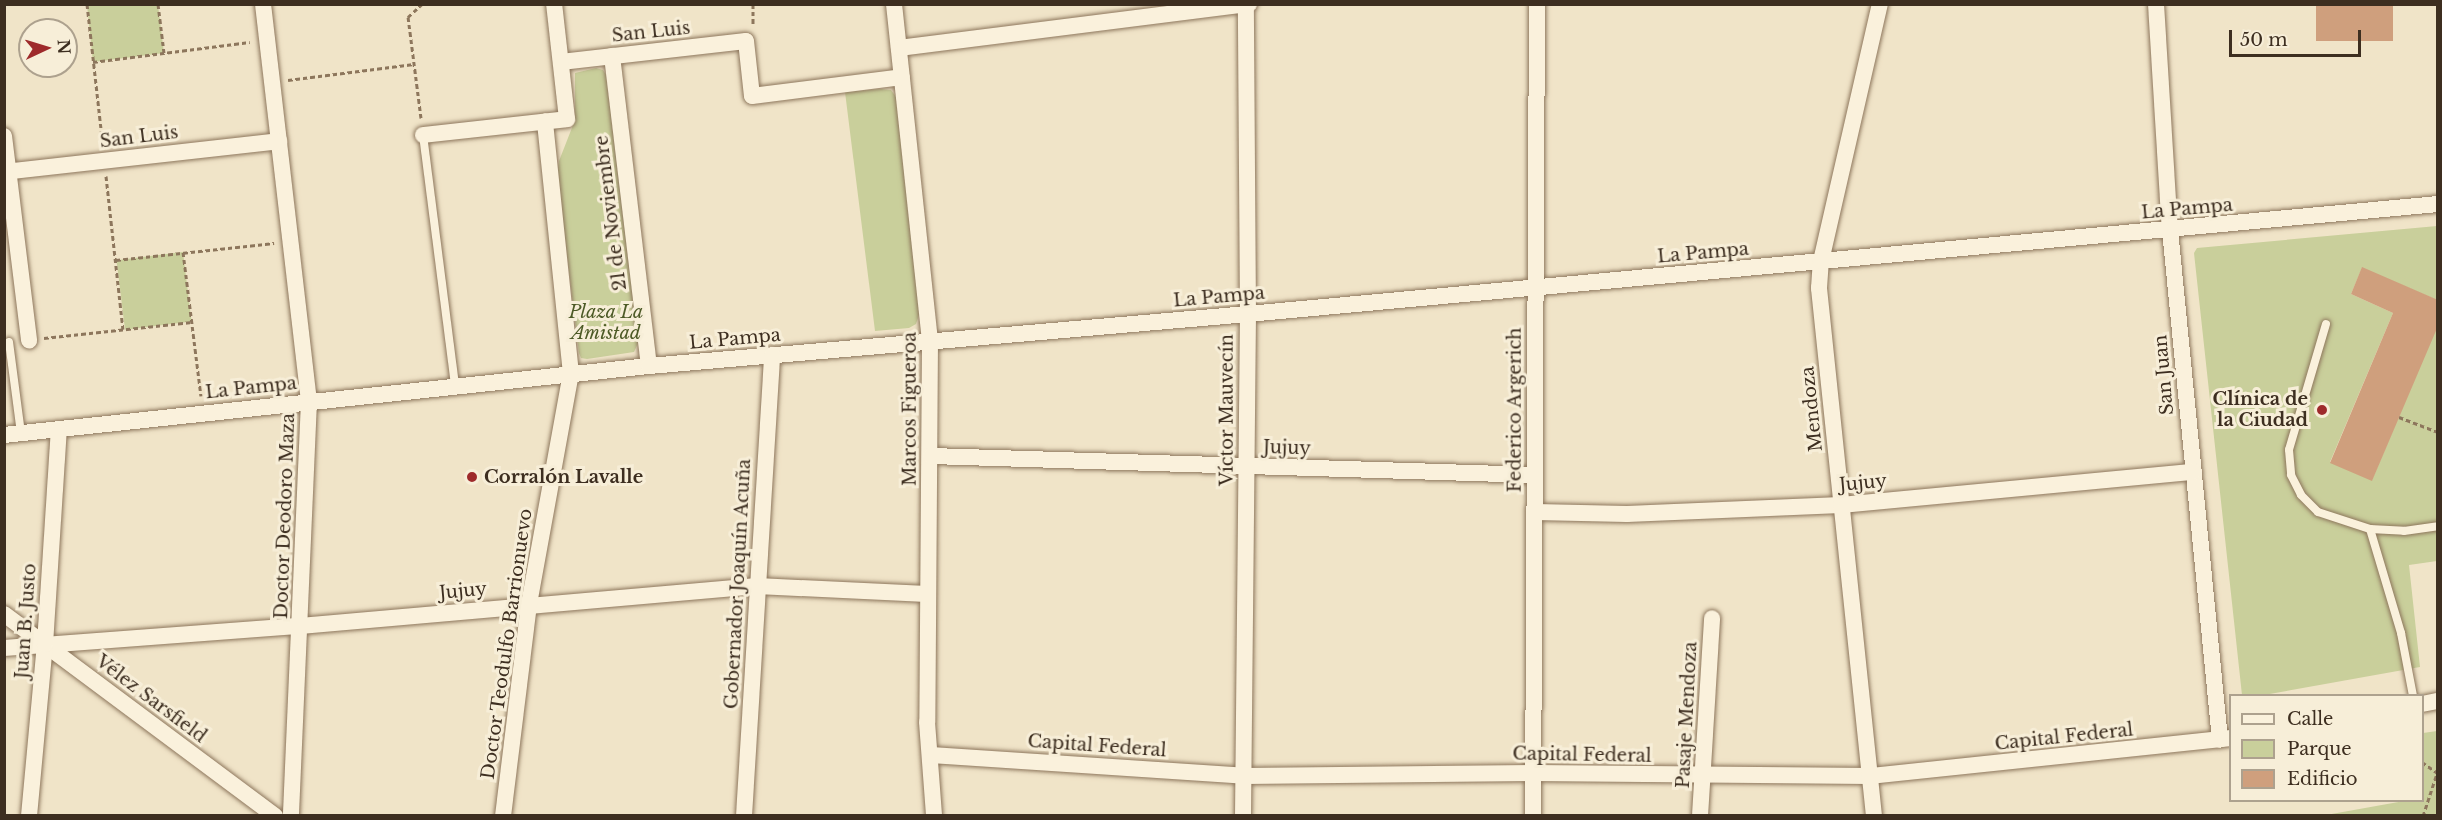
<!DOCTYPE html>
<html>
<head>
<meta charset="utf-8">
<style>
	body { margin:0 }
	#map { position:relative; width:2442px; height:820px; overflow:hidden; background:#f0e4c8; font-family:"Libre Baskerville",serif }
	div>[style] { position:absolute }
	.green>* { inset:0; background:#c9cf9b; transform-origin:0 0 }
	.building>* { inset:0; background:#cf9f7d; transform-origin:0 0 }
	.path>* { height:3px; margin-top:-1.5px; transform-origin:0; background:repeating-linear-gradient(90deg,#8d765c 0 4.5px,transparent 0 7.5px) }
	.roads { filter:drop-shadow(0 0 2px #8d765c) drop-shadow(0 0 2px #8d765c) }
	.service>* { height:8px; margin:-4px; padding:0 4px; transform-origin:4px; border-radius:4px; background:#faf1dc }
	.minor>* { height:16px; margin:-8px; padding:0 8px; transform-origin:8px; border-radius:8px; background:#faf1dc }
	.dots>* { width:16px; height:16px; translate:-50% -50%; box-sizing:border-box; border:3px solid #f7eed8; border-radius:50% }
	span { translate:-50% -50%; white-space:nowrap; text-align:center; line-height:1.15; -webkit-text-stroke:6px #f7eed8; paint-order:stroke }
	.street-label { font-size:18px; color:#3d2e20 }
	.park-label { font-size:18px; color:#4d5a26; font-style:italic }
	.poi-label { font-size:18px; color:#3d2e20; font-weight:700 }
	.right { translate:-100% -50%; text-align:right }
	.left { translate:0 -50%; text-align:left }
	.frame { position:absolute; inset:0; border:6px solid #3d2e20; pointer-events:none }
	.legend { position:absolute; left:2229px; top:694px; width:195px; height:108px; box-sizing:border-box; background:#f7eed8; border:2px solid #ada18e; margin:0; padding:8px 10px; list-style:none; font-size:18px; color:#3d2e20 }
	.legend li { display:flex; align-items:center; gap:12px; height:30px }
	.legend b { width:30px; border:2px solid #ada18e }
	.north { position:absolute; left:18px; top:18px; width:60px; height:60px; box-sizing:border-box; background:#f7eed8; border:2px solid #ada18e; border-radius:50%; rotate:86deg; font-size:16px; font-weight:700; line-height:24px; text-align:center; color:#3d2e20 }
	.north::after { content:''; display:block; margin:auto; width:21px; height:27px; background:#9e2a2b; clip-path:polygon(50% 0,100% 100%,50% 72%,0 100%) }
	.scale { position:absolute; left:2229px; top:30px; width:132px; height:27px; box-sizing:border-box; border:3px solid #3d2e20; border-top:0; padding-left:8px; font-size:18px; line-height:21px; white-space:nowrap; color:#3d2e20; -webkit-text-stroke:4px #f7eed8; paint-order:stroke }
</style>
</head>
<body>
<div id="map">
	<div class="green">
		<i style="clip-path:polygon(87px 5px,158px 5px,164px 53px,93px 62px)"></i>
		<i style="clip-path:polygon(596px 68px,603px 70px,606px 75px,639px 341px,634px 352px,587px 359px,581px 358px,579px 353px,557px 174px,559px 161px,575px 120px,575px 73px)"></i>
		<i style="clip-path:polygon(881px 89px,891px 90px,896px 97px,920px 312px,916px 324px,909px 328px,875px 331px,845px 92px)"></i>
		<i style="clip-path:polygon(2437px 226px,2437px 300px,2362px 268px,2351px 294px,2393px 313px,2330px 462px,2372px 480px,2437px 326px,2437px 561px,2409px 565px,2420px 667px,2264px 695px,2242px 695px,2194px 253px,2197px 248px)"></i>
		<i style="left:183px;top:252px;width:70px;height:67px;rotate:83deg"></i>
		<i style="clip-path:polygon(2437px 731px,2437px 815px,2326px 815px,2404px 801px,2422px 800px,2423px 733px)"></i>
	</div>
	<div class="building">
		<i style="left:2316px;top:4px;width:77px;height:37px"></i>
		<i style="clip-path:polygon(2362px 267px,2438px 300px,2438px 326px,2372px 481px,2330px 463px,2393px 313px,2351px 294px)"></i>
	</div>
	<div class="path">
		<i style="left:87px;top:4px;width:143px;rotate:83.6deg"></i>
		<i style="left:158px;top:4px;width:49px;rotate:83deg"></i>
		<i style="left:753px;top:4px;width:22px;rotate:90deg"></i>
		<i style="left:93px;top:62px;width:158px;rotate:-7.3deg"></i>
		<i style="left:288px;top:80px;width:127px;rotate:-7.2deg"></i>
		<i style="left:421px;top:118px;width:102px;rotate:-97.3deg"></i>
		<i style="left:408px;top:17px;width:19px;rotate:-43deg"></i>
		<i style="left:106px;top:176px;width:154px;rotate:83.7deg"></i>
		<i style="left:183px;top:252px;width:145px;rotate:82.9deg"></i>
		<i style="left:116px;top:260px;width:159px;rotate:-6.1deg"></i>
		<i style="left:44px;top:338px;width:149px;rotate:-6.2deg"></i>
		<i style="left:2399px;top:417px;width:42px;rotate:21deg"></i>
		<i style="left:2422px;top:762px;width:19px;rotate:35deg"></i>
		<i style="left:2423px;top:816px;width:48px;rotate:-71.9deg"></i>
	</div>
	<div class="roads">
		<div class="service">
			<i style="left:423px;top:135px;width:253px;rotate:82.7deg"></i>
			<i style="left:2326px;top:324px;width:131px;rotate:106.4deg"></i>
			<i style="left:2289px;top:450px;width:25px;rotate:85deg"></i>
			<i style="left:2291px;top:475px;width:22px;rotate:63deg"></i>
			<i style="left:2301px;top:495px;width:24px;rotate:45deg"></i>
			<i style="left:2318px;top:512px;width:55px;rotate:18.1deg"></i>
			<i style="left:2370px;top:529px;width:34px;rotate:3deg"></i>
			<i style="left:2404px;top:531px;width:34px;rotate:-8deg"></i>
			<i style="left:9px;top:342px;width:92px;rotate:82.5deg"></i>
			<i style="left:2370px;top:529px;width:109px;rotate:73.4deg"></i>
			<i style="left:2401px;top:633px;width:64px;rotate:79.2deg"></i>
		</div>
		<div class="minor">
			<i style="left:263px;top:4px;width:400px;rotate:83.4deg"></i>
			<i style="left:309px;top:401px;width:415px;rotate:92.5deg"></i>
			<i style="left:894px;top:4px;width:338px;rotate:83.9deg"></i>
			<i style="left:930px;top:340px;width:382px;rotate:90.4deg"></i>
			<i style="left:927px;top:722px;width:94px;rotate:85.7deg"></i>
			<i style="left:2156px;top:4px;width:226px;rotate:86.5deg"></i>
			<i style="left:2170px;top:230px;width:512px;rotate:84.4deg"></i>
			<i style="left:899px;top:48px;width:353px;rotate:-7.2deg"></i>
			<i style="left:612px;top:56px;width:312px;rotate:83.2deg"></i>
			<i style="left:561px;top:62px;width:186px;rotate:-6.5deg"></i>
			<i style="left:746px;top:41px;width:55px;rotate:83.8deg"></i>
			<i style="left:752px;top:96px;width:151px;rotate:-7.2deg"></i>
			<i style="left:423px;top:135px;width:145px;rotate:-6.3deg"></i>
			<i style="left:567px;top:119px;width:116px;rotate:-96.4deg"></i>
			<i style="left:4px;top:136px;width:206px;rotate:83deg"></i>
			<i style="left:4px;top:172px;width:277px;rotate:-6.4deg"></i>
			<i style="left:4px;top:435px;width:649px;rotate:-6.11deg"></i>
			<i style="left:649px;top:366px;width:601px;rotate:-4.96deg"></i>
			<i style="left:1248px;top:314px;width:1195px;rotate:-5.28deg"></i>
			<i style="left:931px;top:456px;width:603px;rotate:1.8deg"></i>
			<i style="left:1535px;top:512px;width:92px;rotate:1.2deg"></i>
			<i style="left:1627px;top:514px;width:214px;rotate:-2.4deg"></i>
			<i style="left:1841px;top:505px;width:354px;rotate:-5.4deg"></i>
			<i style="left:4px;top:614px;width:338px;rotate:36.7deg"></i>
			<i style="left:4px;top:648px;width:297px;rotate:-4.3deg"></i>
			<i style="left:300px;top:626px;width:459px;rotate:-5deg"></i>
			<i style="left:757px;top:586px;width:170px;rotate:2.7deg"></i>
			<i style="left:2422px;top:704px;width:16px;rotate:-11deg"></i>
			<i style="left:931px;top:755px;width:314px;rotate:3.8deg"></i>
			<i style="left:1244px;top:776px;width:289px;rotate:-0.6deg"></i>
			<i style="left:1533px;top:773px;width:337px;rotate:0.5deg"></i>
			<i style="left:1870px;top:776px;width:362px;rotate:-6deg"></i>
			<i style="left:29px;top:816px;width:173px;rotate:-84.7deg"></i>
			<i style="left:45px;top:644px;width:215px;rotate:-86.3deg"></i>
			<i style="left:503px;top:816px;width:214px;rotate:-83deg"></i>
			<i style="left:529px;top:604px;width:234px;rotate:-79.7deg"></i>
			<i style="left:571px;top:374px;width:254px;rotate:-95.9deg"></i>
			<i style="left:744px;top:816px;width:462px;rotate:-86.5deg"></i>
			<i style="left:1243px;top:816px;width:502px;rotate:-89.43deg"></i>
			<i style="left:1248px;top:314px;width:310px;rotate:-90.4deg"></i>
			<i style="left:1533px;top:816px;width:812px;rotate:-89.72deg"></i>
			<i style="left:1700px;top:816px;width:198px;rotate:-86.5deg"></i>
			<i style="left:1874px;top:816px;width:531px;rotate:-95.95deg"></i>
			<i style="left:1819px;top:288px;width:27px;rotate:-86deg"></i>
			<i style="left:1821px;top:261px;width:264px;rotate:-77.1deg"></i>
		</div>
	</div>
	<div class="dots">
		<i style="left:2322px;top:410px;background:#9e2a2b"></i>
		<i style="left:472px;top:477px;background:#9e2a2b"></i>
	</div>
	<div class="street-label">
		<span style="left:651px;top:32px;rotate:-6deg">San Luis</span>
		<span style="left:139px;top:137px;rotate:-7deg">San Luis</span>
		<span style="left:2187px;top:209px;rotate:-5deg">La Pampa</span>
		<span style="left:611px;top:213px;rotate:-97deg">21 de Noviembre</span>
		<span style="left:1703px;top:253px;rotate:-5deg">La Pampa</span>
		<span style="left:1219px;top:297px;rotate:-5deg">La Pampa</span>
		<span style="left:735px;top:339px;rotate:-5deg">La Pampa</span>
		<span style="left:2164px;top:375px;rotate:-95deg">San Juan</span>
		<span style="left:251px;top:388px;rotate:-6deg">La Pampa</span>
		<span style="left:910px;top:409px;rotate:-90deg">Marcos Figueroa</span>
		<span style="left:1812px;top:409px;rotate:-96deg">Mendoza</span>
		<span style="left:1227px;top:410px;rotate:-90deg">Víctor Mauvecín</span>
		<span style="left:1515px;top:410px;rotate:-90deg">Federico Argerich</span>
		<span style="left:1287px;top:448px;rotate:2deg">Jujuy</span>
		<span style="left:1863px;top:483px;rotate:-5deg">Jujuy</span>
		<span style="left:285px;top:516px;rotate:-88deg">Doctor Deodoro Maza</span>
		<span style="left:738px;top:584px;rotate:-87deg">Gobernador Joaquín Acuña</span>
		<span style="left:463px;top:591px;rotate:-5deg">Jujuy</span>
		<span style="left:26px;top:621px;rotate:-86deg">Juan B. Justo</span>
		<span style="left:507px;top:644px;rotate:-82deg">Doctor Teodulfo Barrionuevo</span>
		<span style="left:151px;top:699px;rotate:37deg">Vélez Sarsfield</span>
		<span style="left:1687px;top:715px;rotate:-87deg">Pasaje Mendoza</span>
		<span style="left:2064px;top:737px;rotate:-6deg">Capital Federal</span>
		<span style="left:1097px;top:746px;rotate:4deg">Capital Federal</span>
		<span style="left:1582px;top:755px;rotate:1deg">Capital Federal</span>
	</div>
	<div class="park-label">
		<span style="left:606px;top:323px">Plaza La<br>Amistad</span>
	</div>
	<div class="poi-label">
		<span class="right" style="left:2308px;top:410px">Clínica de<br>la Ciudad</span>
		<span class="left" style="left:484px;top:477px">Corralón Lavalle</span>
	</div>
	<div class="frame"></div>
	<ul class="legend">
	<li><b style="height:8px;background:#faf1dc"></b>Calle</li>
	<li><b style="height:16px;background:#c9cf9b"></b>Parque</li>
	<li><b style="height:16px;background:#cf9f7d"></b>Edificio</li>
	</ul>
	<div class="north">N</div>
	<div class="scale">50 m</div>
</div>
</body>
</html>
